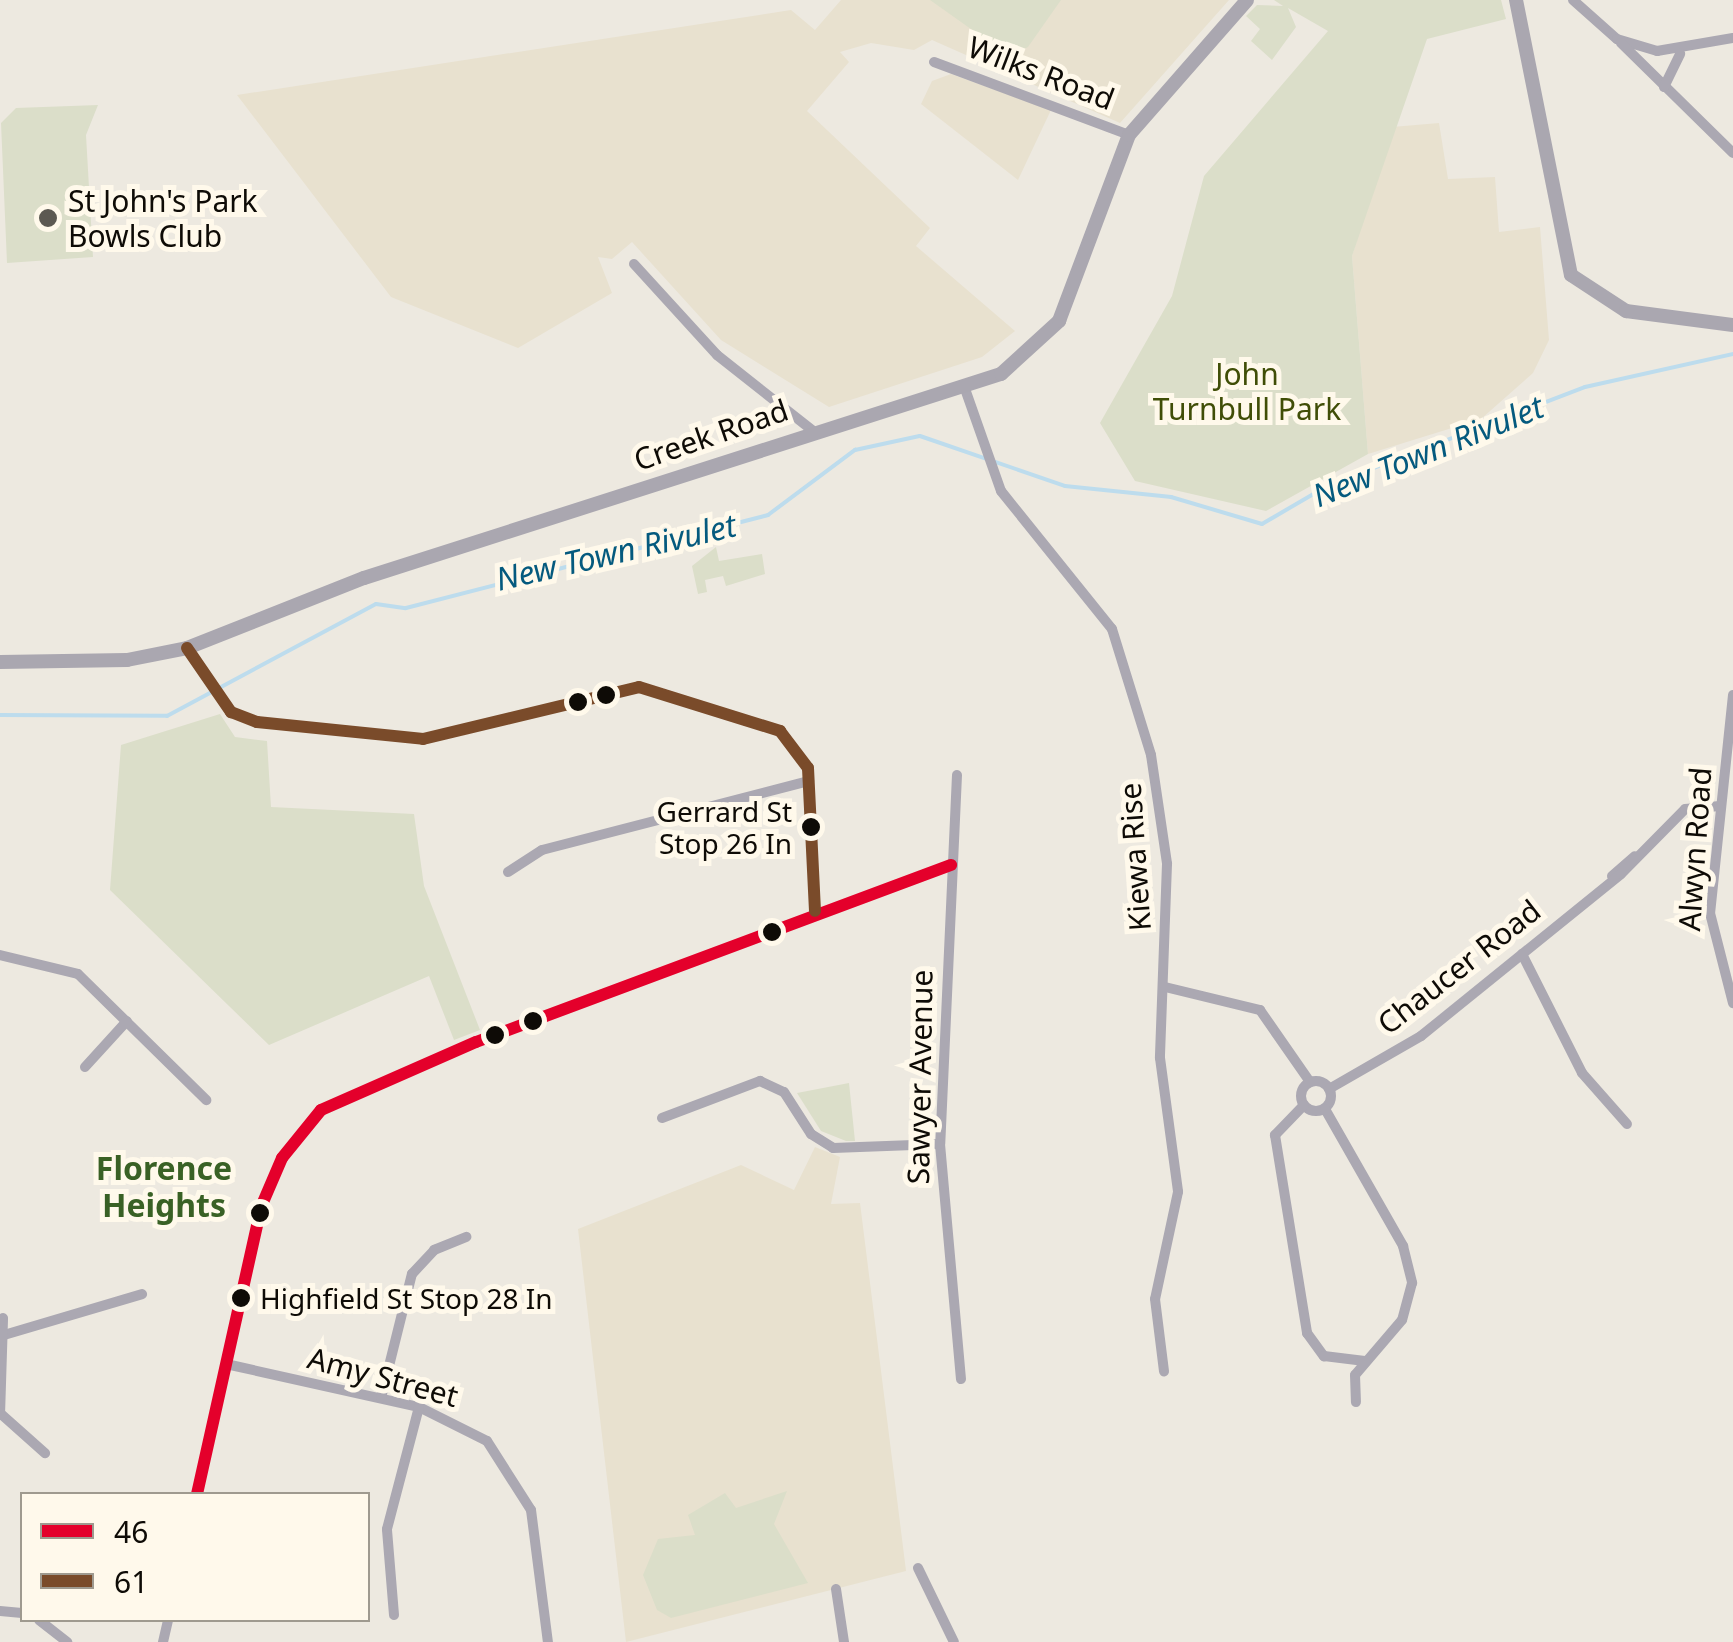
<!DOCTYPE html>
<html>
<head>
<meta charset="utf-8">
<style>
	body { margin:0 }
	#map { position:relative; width:1733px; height:1642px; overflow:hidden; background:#ede9e0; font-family:"Noto Sans",sans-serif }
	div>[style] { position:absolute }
	.built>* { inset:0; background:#e8e1cf }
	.green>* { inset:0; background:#dbdec9 }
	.stream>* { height:4px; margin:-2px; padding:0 2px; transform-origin:2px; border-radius:2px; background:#bddced }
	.street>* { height:10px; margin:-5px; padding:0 5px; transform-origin:5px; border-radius:5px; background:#aba8b2 }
	.street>.ring { margin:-5px; padding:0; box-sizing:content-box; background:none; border:10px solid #aba8b2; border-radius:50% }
	.secondary>* { height:14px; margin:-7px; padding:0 7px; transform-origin:7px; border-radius:7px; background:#aaa7b0 }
	.bus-1>* { height:12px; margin:-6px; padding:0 6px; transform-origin:6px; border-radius:6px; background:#e4002b }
	.bus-2>* { height:12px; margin:-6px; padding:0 6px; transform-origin:6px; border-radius:6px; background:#7a4b2a }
	.dots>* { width:28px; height:28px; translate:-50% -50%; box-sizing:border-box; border:5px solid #fff9eb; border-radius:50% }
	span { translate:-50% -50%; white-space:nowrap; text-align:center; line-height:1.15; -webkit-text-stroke:10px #fff9eb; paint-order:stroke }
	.bus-label { font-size:28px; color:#0e0b06 }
	.right { translate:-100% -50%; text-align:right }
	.left { translate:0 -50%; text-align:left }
	.street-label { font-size:30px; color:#0e0b06 }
	.poi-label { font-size:30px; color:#0e0b06 }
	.park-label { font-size:30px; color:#404e07 }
	.water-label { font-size:32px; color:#055a7e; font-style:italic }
	.neighbourhood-label { font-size:32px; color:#396125; font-weight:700 }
	.legend { position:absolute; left:20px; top:1492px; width:350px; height:130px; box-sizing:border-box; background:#fff9eb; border:2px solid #9f9a8f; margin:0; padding:12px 18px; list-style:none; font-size:30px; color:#0e0b06 }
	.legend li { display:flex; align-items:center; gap:20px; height:50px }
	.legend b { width:50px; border:2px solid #9f9a8f }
</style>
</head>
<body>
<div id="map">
	<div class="built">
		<i style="clip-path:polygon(841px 0,1229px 0,1120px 123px,932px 40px,914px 50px,871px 43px,840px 52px,849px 62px,807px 111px,930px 228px,916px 246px,1015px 331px,982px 357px,829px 407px,721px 340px,632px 242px,612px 259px,598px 257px,612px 293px,518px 348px,391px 297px,237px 95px,791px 10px,815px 30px)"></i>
		<i style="clip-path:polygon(951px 74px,1051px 110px,1018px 180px,921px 104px,932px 81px)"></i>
		<i style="clip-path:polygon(1439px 123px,1448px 179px,1495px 177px,1499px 232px,1540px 227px,1549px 340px,1533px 373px,1481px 419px,1368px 454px,1352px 256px,1392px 127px)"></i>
		<i style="clip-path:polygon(815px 1147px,840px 1157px,831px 1204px,860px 1203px,906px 1571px,626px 1642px,578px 1229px,741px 1165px,794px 1190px)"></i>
	</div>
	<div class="green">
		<i style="clip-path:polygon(930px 0,1061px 0,1028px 47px,1009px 56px)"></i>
		<i style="clip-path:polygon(1274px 0,1501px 0,1506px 19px,1427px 39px,1352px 256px,1368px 454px,1266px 511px,1135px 481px,1100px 423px,1172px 296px,1204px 176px,1328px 31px,1288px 8px,1296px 27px,1272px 60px,1251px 41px,1260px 29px,1246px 16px,1257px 5px,1283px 6px)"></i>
		<i style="clip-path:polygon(98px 105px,86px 135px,93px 257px,7px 263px,1px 123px,16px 108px)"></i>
		<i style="clip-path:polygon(716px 547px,719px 561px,762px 554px,765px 574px,726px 586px,723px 576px,705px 580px,707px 592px,698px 594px,692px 566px)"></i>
		<i style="clip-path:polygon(220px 714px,235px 737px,267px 741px,271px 807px,414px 814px,424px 886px,480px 1030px,454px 1040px,429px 976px,269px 1045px,110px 890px,121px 745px)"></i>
		<i style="clip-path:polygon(849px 1083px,855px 1141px,846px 1141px,821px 1131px,797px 1093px)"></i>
		<i style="clip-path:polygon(787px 1491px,774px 1524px,808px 1583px,671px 1618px,657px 1610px,643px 1575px,658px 1539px,695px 1535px,688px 1515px,725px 1493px,736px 1508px)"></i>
	</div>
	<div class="stream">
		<i style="left:0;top:715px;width:167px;rotate:0.3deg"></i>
		<i style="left:167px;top:716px;width:237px;rotate:-28.2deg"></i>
		<i style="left:376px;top:604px;width:30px;rotate:8deg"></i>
		<i style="left:406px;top:608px;width:374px;rotate:-14.4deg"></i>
		<i style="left:768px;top:515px;width:109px;rotate:-36.8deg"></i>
		<i style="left:855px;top:450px;width:66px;rotate:-12.2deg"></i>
		<i style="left:920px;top:436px;width:153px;rotate:19deg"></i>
		<i style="left:1065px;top:486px;width:107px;rotate:5.9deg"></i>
		<i style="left:1171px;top:497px;width:95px;rotate:16.5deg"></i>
		<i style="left:1262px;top:524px;width:75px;rotate:-30.3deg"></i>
		<i style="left:1327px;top:486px;width:276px;rotate:-21deg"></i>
		<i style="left:1585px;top:387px;width:152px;rotate:-12.6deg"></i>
	</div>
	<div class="street">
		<i style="left:1573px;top:0;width:59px;rotate:41.6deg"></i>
		<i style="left:1617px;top:39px;width:42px;rotate:16.7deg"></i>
		<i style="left:1657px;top:51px;width:77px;rotate:-9.7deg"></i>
		<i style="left:1621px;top:43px;width:157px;rotate:44.5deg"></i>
		<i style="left:934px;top:62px;width:208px;rotate:20.5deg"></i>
		<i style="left:1664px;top:87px;width:37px;rotate:-64deg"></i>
		<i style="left:634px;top:264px;width:123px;rotate:47.6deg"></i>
		<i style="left:717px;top:355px;width:121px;rotate:38.3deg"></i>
		<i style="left:964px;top:386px;width:111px;rotate:70.6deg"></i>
		<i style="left:1001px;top:491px;width:177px;rotate:51.2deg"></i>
		<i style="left:1112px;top:629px;width:132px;rotate:72.8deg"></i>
		<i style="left:1151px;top:755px;width:110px;rotate:81.6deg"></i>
		<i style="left:1167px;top:864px;width:194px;rotate:92.1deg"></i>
		<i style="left:1160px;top:1058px;width:135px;rotate:82.3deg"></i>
		<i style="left:1178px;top:1192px;width:109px;rotate:102.1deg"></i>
		<i style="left:1155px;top:1299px;width:73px;rotate:82.9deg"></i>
		<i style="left:187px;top:648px;width:78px;rotate:55.5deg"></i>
		<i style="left:231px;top:712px;width:28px;rotate:21deg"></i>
		<i style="left:257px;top:722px;width:167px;rotate:5.8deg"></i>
		<i style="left:423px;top:739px;width:222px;rotate:-13.5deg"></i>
		<i style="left:639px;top:687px;width:148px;rotate:17.3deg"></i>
		<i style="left:780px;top:731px;width:46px;rotate:52.9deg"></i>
		<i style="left:808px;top:768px;width:143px;rotate:87.2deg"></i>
		<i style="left:1733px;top:695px;width:219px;rotate:96deg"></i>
		<i style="left:1710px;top:913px;width:93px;rotate:75.7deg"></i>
		<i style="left:957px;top:775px;width:369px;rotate:92.6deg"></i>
		<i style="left:940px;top:1144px;width:236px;rotate:84.9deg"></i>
		<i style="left:508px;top:872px;width:40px;rotate:-32.9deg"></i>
		<i style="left:542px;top:850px;width:276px;rotate:-14.5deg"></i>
		<i style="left:1612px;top:876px;width:30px;rotate:-41deg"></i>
		<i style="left:1522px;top:954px;width:133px;rotate:63.2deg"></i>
		<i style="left:1582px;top:1073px;width:68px;rotate:48.6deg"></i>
		<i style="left:0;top:955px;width:80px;rotate:13.7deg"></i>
		<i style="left:78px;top:974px;width:180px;rotate:44.5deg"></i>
		<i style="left:1165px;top:987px;width:98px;rotate:13.6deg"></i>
		<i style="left:1260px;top:1010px;width:88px;rotate:55.2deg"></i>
		<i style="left:85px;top:1067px;width:62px;rotate:-47.6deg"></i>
		<i class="ring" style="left:1301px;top:1081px;width:20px;height:20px"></i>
		<i style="left:1329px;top:1089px;width:106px;rotate:-29.9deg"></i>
		<i style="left:1421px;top:1036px;width:257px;rotate:-39deg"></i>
		<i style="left:1621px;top:874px;width:91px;rotate:-45.4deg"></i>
		<i style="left:1685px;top:809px;width:35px;rotate:-5deg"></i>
		<i style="left:1304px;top:1105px;width:42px;rotate:134deg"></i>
		<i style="left:1275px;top:1135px;width:201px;rotate:80.8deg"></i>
		<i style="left:1307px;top:1333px;width:29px;rotate:54deg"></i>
		<i style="left:1324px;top:1356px;width:41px;rotate:7deg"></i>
		<i style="left:1325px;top:1109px;width:158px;rotate:60.3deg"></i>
		<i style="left:1403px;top:1246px;width:38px;rotate:76deg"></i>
		<i style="left:1412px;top:1283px;width:38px;rotate:105deg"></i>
		<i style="left:1402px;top:1320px;width:72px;rotate:130.5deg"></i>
		<i style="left:1355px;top:1375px;width:27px;rotate:88deg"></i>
		<i style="left:662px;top:1118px;width:105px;rotate:-20.7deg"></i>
		<i style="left:760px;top:1081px;width:26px;rotate:25deg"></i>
		<i style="left:784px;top:1092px;width:50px;rotate:57.3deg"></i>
		<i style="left:811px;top:1134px;width:26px;rotate:32deg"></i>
		<i style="left:833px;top:1148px;width:107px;rotate:-2.1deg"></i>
		<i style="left:4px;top:1335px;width:144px;rotate:-16.5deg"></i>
		<i style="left:226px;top:1364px;width:198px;rotate:12.6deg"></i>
		<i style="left:419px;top:1407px;width:76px;rotate:26.6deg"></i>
		<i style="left:487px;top:1441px;width:82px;rotate:57.5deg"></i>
		<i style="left:531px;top:1510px;width:133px;rotate:82.7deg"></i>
		<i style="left:381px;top:1398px;width:128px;rotate:-76deg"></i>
		<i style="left:412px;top:1274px;width:33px;rotate:-47deg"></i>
		<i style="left:434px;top:1250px;width:35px;rotate:-22deg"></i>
		<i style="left:1px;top:1414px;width:59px;rotate:41.6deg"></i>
		<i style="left:0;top:1415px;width:97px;rotate:-88.2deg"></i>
		<i style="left:197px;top:1494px;width:294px;rotate:-77.4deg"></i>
		<i style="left:261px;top:1207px;width:53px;rotate:-66.8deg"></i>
		<i style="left:282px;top:1158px;width:62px;rotate:-50.9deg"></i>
		<i style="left:321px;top:1110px;width:169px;rotate:-23.7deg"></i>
		<i style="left:476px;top:1042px;width:507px;rotate:-20.44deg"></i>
		<i style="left:918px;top:1568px;width:82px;rotate:64.1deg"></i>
		<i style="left:836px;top:1589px;width:54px;rotate:81.4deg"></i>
		<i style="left:0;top:1611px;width:22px;rotate:5deg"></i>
		<i style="left:394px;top:1615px;width:86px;rotate:-94.7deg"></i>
		<i style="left:387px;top:1529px;width:126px;rotate:-75.3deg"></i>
		<i style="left:39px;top:1620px;width:36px;rotate:38deg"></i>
		<i style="left:163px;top:1642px;width:23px;rotate:-77deg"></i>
	</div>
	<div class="secondary">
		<i style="left:1516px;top:0;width:280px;rotate:78.7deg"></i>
		<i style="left:1571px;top:275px;width:66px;rotate:33.2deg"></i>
		<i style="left:1626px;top:311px;width:108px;rotate:7.5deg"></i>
		<i style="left:0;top:662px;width:127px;rotate:-0.9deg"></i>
		<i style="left:127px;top:660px;width:61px;rotate:-11.3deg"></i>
		<i style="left:187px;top:648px;width:190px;rotate:-21.6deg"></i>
		<i style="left:364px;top:578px;width:669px;rotate:-17.76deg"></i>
		<i style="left:1001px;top:374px;width:79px;rotate:-42.4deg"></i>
		<i style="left:1059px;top:321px;width:199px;rotate:-69.4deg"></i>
		<i style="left:1129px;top:135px;width:179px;rotate:-48.8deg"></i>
	</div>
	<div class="bus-1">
		<i style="left:197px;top:1494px;width:294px;rotate:-77.4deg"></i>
		<i style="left:261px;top:1207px;width:53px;rotate:-66.8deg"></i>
		<i style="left:282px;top:1158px;width:62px;rotate:-50.9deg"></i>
		<i style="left:321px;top:1110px;width:169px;rotate:-23.7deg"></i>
		<i style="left:476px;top:1042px;width:507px;rotate:-20.44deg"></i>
	</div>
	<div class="bus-2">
		<i style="left:187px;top:648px;width:78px;rotate:55.5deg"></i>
		<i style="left:231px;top:712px;width:28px;rotate:21deg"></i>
		<i style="left:257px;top:722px;width:167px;rotate:5.8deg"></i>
		<i style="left:423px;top:739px;width:222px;rotate:-13.5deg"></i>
		<i style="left:639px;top:687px;width:148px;rotate:17.3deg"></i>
		<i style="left:780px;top:731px;width:46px;rotate:52.9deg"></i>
		<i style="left:808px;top:768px;width:143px;rotate:87.2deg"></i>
	</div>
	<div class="dots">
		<i style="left:48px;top:218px;background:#5c5952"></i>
		<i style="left:606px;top:695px;background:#0e0b06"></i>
		<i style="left:578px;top:702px;background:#0e0b06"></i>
		<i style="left:811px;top:827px;background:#0e0b06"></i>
		<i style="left:772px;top:932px;background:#0e0b06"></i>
		<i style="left:533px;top:1021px;background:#0e0b06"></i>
		<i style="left:495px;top:1035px;background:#0e0b06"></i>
		<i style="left:260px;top:1213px;background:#0e0b06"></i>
		<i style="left:241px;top:1298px;background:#0e0b06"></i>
	</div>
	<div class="bus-label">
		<span class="right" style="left:792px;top:827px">Gerrard St<br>Stop 26 In</span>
		<span class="left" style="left:260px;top:1298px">Highfield St Stop 28 In</span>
	</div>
	<div class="street-label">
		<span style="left:1041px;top:73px;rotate:21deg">Wilks Road</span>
		<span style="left:711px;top:435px;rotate:-19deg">Creek Road</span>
		<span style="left:1695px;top:849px;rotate:-86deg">Alwyn Road</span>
		<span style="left:1135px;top:857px;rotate:-94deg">Kiewa Rise</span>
		<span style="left:1459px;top:967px;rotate:-38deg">Chaucer Road</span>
		<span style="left:920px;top:1077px;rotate:-89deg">Sawyer Avenue</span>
		<span style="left:383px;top:1377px;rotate:15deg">Amy Street</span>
	</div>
	<div class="poi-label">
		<span class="left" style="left:68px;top:218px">St John's Park<br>Bowls Club</span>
	</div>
	<div class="park-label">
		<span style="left:1247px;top:391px">John<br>Turnbull Park</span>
	</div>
	<div class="water-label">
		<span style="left:1428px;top:451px;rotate:-22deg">New Town Rivulet</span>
		<span style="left:616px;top:552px;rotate:-13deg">New Town Rivulet</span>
	</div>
	<div class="neighbourhood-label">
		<span style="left:164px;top:1187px">Florence<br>Heights</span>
	</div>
	<ul class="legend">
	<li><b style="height:12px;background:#e4002b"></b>46</li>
	<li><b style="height:12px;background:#7a4b2a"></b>61</li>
	</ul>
</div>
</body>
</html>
